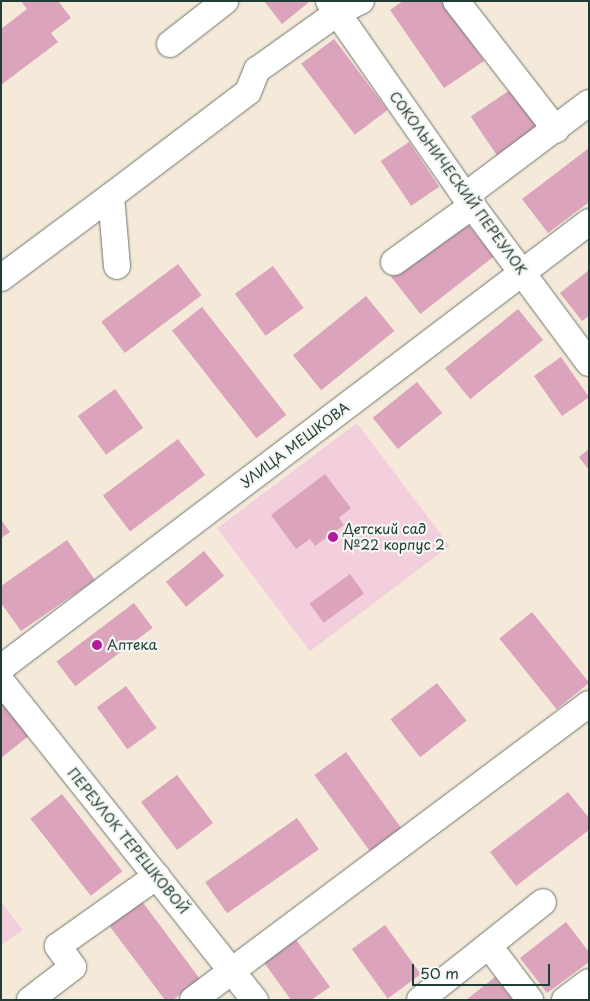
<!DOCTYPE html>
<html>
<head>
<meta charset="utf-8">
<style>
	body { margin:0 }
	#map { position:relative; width:590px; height:1001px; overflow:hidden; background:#f5e9d9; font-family:"Playpen Sans",sans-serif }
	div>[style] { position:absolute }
	.built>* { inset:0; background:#f3cfde; transform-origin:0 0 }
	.building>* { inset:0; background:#dba3bc; transform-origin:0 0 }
	.roads { filter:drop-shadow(0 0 1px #6a796e) drop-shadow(0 0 1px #6a796e) }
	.minor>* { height:26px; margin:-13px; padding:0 13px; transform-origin:13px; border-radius:13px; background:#fff }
	.dots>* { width:14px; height:14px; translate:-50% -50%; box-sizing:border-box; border:2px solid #f6f6f2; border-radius:50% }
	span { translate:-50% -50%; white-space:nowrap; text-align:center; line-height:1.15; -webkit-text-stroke:4.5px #f6f6f2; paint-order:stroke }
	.street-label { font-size:14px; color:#1f3d34 }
	.poi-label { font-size:14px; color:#1f3d34 }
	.left { translate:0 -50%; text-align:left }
	.frame { position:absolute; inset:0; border:2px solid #1f3d34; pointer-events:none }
	.scale { position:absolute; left:412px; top:964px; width:138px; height:22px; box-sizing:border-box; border:2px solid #1f3d34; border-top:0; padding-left:6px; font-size:15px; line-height:18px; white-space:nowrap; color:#1f3d34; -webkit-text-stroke:4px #f6f6f2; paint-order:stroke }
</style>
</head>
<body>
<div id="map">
	<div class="built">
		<i style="left:357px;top:423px;width:154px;height:175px;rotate:53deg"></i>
		<i style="clip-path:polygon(1px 902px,23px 930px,1px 945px)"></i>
	</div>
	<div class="building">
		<i style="clip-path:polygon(21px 1px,58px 1px,71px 18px,51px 33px,58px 42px,1px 85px,1px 29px,27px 9px)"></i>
		<i style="clip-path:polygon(264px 1px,307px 1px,308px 3px,282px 24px)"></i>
		<i style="clip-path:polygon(403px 1px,442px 1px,484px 61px,444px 88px,390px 10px)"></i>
		<i style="left:334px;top:39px;width:89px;height:41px;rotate:53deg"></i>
		<i style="left:513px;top:88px;width:50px;height:51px;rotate:56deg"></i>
		<i style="left:409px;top:142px;width:54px;height:34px;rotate:56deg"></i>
		<i style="clip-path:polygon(589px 148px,589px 202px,548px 233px,522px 199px)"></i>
		<i style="left:464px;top:219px;width:48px;height:93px;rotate:52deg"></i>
		<i style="left:178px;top:264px;width:39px;height:96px;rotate:53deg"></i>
		<i style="left:273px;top:266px;width:52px;height:47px;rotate:54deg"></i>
		<i style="clip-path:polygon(589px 270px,589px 316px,582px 321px,560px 293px)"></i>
		<i style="left:366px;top:296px;width:45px;height:94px;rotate:51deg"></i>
		<i style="left:202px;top:307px;width:137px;height:38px;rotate:52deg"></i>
		<i style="left:518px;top:309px;width:40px;height:94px;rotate:51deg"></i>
		<i style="left:561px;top:357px;width:49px;height:33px;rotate:55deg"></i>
		<i style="left:417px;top:382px;width:40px;height:57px;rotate:51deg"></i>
		<i style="left:115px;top:389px;width:48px;height:46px;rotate:54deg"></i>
		<i style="left:178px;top:439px;width:45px;height:94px;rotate:53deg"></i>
		<i style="clip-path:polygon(589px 449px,589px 470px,579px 457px)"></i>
		<i style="clip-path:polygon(325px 474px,351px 508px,339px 518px,344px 525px,315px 546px,310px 539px,296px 549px,271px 515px)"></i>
		<i style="clip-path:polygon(1px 520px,10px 532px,1px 538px)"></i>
		<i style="clip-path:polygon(67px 540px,95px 580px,21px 631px,1px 603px,1px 586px)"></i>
		<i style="left:204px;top:551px;width:32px;height:49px;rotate:51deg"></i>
		<i style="left:350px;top:574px;width:24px;height:50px;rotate:54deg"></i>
		<i style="left:134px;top:603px;width:31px;height:97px;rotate:53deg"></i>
		<i style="left:532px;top:612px;width:91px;height:42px;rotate:51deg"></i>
		<i style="left:437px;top:683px;width:48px;height:59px;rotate:52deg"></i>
		<i style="left:126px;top:686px;width:52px;height:36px;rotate:54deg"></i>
		<i style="clip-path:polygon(1px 700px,35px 731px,1px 758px)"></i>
		<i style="left:346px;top:752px;width:100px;height:39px;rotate:54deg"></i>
		<i style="left:177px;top:775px;width:60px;height:45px;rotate:53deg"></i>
		<i style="clip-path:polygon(568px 792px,589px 818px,589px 830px,516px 886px,490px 852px)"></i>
		<i style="left:62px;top:794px;width:98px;height:40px;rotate:52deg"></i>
		<i style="left:297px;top:818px;width:38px;height:112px;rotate:55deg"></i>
		<i style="clip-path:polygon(141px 900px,200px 979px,173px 1000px,165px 1000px,108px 924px)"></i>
		<i style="clip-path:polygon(566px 922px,589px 952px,589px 962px,547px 993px,520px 958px)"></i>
		<i style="left:385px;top:925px;width:61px;height:41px;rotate:54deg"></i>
		<i style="clip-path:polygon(295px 938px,330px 987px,311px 1000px,291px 1000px,263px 961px)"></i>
		<i style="clip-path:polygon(495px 977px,513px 1000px,466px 1000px)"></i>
	</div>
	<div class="roads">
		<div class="minor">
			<i style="left:329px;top:1px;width:238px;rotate:55.1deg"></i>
			<i style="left:465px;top:196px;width:208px;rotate:53.4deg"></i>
			<i style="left:456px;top:1px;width:163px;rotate:52.2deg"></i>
			<i style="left:170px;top:44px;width:70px;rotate:-38deg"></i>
			<i style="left:465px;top:196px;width:155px;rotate:-36.9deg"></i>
			<i style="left:394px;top:262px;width:96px;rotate:-35.7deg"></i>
			<i style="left:117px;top:266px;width:70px;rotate:-94.9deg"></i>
			<i style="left:111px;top:196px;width:172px;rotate:-37.2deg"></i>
			<i style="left:248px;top:92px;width:24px;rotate:-68deg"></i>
			<i style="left:257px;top:70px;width:98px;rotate:-35.5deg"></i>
			<i style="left:337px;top:13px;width:27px;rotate:-27deg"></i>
			<i style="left:1px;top:278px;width:137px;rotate:-36.7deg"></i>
			<i style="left:1px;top:668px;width:738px;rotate:-37.18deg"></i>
			<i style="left:1px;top:681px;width:408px;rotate:51.5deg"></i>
			<i style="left:489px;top:946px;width:68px;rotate:52.8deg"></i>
			<i style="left:30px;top:1000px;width:54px;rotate:-37.5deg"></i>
			<i style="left:73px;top:967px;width:26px;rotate:-126deg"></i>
			<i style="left:58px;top:946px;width:121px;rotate:-35.3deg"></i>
			<i style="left:193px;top:1000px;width:494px;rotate:-36.8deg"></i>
			<i style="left:420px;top:1000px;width:157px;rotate:-38.5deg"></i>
			<i style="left:565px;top:1000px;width:30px;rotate:-37deg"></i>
		</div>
	</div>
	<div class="dots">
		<i style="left:333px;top:537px;background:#b5179e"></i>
		<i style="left:97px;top:645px;background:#b5179e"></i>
	</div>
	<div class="street-label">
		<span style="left:458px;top:183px;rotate:54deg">СОКОЛЬНИЧЕСКИЙ ПЕРЕУЛОК</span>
		<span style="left:295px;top:445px;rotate:-37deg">УЛИЦА МЕШКОВА</span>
		<span style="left:128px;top:841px;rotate:51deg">ПЕРЕУЛОК ТЕРЕШКОВОЙ</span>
	</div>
	<div class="poi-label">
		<span class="left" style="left:343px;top:537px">Детский сад<br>№22 корпус 2</span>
		<span class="left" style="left:107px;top:645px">Аптека</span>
	</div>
	<div class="frame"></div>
	<div class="scale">50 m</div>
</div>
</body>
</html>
